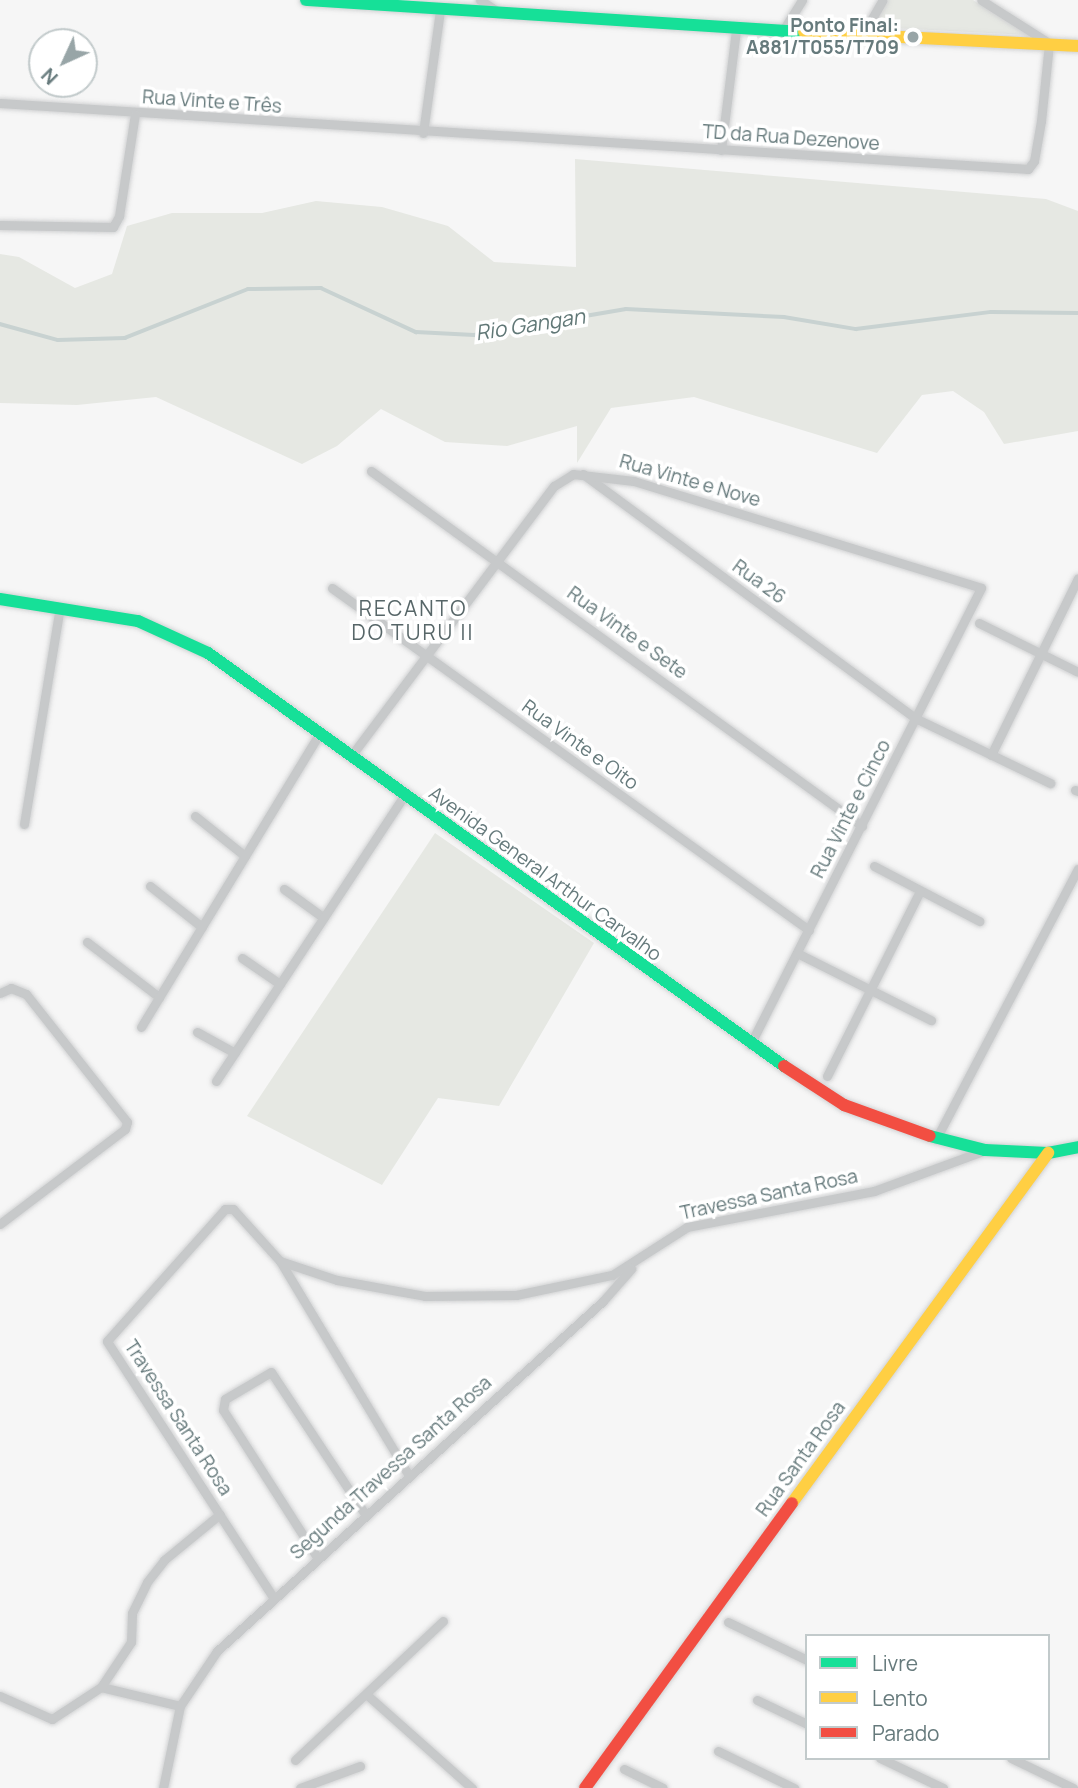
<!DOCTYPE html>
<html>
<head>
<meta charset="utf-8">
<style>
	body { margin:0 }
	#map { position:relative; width:1078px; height:1788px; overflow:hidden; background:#f6f6f6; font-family:Manrope,sans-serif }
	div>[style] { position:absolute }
	.green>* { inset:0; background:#e6e8e3 }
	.stream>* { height:3.5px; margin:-1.75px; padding:0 1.75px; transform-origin:1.75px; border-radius:1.75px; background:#c8d2d1 }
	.roads { filter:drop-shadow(0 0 2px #d1d2d3) drop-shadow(0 0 2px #d1d2d3) }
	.street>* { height:9px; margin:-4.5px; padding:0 4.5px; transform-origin:4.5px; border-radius:4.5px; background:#c7c9ca }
	.fast>* { height:12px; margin:-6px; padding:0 6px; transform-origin:6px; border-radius:6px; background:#16e098 }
	.slow>* { height:12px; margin:-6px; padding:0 6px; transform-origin:6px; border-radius:6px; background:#ffcf43 }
	.jam>* { height:12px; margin:-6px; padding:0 6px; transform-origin:6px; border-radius:6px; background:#f24e42 }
	.dots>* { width:19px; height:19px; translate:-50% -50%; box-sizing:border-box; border:4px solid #fff; border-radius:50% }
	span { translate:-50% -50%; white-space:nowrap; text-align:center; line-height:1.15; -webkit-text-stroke:7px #fff; paint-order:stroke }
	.poi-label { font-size:19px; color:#667a7c; font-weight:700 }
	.right { translate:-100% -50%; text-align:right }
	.street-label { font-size:19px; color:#667a7c }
	.water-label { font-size:21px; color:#607776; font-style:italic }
	.neighbourhood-label { font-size:21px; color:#576668; letter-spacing:2px }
	.legend { position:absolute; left:805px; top:1634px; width:245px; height:126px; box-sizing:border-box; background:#fff; border:2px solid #c2cacb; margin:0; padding:9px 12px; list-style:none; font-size:21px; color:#667a7c }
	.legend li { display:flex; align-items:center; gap:14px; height:35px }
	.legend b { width:35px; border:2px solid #c2cacb }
	.north { position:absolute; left:28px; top:28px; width:70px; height:70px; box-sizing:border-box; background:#fff; border:2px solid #c2cacb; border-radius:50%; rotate:225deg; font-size:19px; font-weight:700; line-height:28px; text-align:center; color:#667a7c }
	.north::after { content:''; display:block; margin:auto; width:24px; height:32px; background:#98a5a7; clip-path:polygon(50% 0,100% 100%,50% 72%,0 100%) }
</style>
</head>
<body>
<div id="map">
	<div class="green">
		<i style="clip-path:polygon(888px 0,973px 0,1028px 35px,872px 27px)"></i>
		<i style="clip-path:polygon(575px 159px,1046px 199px,1078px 211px,1078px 431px,1004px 444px,984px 412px,953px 391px,922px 395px,877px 453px,694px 397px,611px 408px,577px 463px,577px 426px,507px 446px,445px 442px,381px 409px,337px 446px,302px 464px,156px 397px,77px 405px,0 403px,0 254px,19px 257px,75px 288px,112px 274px,127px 226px,172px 213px,262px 213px,316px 201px,382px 207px,448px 226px,494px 262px,576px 267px)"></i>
		<i style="clip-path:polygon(435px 833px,594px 943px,499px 1106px,438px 1098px,382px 1185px,247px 1116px)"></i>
	</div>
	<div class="stream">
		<i style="left:0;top:324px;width:60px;rotate:15.4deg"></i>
		<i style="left:58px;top:340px;width:67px;rotate:-1.7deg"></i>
		<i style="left:125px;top:338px;width:132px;rotate:-21.7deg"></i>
		<i style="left:248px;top:289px;width:73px;rotate:-0.8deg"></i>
		<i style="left:321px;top:288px;width:105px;rotate:24.9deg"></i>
		<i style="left:416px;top:332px;width:58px;rotate:3deg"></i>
		<i style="left:474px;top:335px;width:154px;rotate:-9.7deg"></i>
		<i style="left:626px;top:309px;width:158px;rotate:2.9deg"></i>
		<i style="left:784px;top:317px;width:73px;rotate:9.5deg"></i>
		<i style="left:856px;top:329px;width:136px;rotate:-7.2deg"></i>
		<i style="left:991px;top:312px;width:87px;rotate:0.7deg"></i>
	</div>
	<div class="roads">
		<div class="street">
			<i style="left:480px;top:0;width:20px;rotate:33deg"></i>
			<i style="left:782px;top:32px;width:38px;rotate:-58deg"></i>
			<i style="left:863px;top:34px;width:39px;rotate:-60deg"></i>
			<i style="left:0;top:103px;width:1030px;rotate:3.67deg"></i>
			<i style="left:1028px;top:169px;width:10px;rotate:-53deg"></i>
			<i style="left:1034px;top:161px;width:41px;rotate:-80.1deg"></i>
			<i style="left:1041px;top:121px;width:78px;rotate:-84.1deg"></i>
			<i style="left:1049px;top:43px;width:80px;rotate:-147.7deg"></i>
			<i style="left:423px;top:133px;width:123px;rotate:-82.1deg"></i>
			<i style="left:721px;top:150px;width:122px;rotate:-82.9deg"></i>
			<i style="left:0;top:225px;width:113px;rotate:1deg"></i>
			<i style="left:113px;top:227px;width:13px;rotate:-61deg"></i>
			<i style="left:119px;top:216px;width:103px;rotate:-81.1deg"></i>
			<i style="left:371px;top:471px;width:606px;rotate:35.87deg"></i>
			<i style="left:583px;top:474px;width:414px;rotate:36.3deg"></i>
			<i style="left:917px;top:719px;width:148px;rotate:25.7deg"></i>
			<i style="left:332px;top:588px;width:587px;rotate:35.64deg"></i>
			<i style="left:979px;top:623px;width:110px;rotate:26.3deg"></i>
			<i style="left:991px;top:755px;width:197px;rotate:-63.8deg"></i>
			<i style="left:351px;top:756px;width:338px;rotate:-53.1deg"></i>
			<i style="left:554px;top:486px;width:22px;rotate:-32deg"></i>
			<i style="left:573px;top:474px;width:61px;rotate:6.5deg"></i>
			<i style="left:634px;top:481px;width:363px;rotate:17.1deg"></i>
			<i style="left:981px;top:588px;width:512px;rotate:116.82deg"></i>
			<i style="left:1075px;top:790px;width:3px;rotate:18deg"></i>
			<i style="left:195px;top:816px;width:64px;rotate:38.7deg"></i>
			<i style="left:24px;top:824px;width:220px;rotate:-80.6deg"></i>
			<i style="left:874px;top:866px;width:119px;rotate:27.6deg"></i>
			<i style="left:150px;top:886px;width:66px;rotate:38.3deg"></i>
			<i style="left:284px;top:889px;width:49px;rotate:35.9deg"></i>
			<i style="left:87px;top:942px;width:91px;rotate:37.4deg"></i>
			<i style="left:797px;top:953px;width:150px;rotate:26.6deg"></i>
			<i style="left:242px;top:958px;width:46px;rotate:34.4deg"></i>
			<i style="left:0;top:993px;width:12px;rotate:-24deg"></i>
			<i style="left:11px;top:988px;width:16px;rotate:22deg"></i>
			<i style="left:26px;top:994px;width:163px;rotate:51.7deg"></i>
			<i style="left:127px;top:1122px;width:7px;rotate:106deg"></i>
			<i style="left:125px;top:1129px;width:157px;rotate:142.8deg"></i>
			<i style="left:141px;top:1027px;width:344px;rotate:-58.7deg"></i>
			<i style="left:197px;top:1032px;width:43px;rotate:28.9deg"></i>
			<i style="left:827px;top:1076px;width:207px;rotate:-63.3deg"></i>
			<i style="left:216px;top:1081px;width:341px;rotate:-56.6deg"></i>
			<i style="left:936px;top:1139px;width:305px;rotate:-62.3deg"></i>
			<i style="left:280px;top:1261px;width:251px;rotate:59deg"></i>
			<i style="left:317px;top:1557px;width:174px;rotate:-122.6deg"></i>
			<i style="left:223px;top:1410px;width:11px;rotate:-80deg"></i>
			<i style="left:225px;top:1399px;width:53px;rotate:-30.4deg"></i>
			<i style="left:271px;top:1372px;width:170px;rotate:56.5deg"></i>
			<i style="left:273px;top:1597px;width:305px;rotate:-123deg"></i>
			<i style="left:107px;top:1341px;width:177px;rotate:-48.2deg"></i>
			<i style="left:225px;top:1209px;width:8px"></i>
			<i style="left:233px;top:1209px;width:70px;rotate:47.9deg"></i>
			<i style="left:280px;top:1261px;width:60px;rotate:18.4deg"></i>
			<i style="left:337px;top:1280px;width:89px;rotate:10.3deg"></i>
			<i style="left:425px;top:1296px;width:91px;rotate:-0.6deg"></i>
			<i style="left:516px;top:1295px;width:98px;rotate:-11.8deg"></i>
			<i style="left:612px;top:1275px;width:89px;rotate:-32.6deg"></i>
			<i style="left:687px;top:1227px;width:190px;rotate:-10.9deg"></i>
			<i style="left:874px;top:1191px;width:116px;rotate:-20.2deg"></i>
			<i style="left:728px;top:1622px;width:88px;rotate:25.7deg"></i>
			<i style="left:101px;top:1687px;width:81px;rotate:13.5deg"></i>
			<i style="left:366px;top:1694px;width:142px;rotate:41.6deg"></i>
			<i style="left:0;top:1696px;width:57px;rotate:23.9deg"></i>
			<i style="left:52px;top:1719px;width:59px;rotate:-33.1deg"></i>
			<i style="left:101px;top:1687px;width:54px;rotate:-56.3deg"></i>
			<i style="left:131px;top:1642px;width:29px;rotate:-88deg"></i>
			<i style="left:132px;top:1613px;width:34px;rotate:-64deg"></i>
			<i style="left:147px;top:1582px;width:28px;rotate:-52deg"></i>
			<i style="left:164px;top:1560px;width:72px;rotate:-39.4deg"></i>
			<i style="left:757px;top:1700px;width:55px;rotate:25.6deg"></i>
			<i style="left:718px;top:1751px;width:85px;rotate:26deg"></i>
			<i style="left:880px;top:1758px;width:70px;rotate:25.5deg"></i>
			<i style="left:1011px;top:1758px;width:69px;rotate:25.8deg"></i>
			<i style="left:295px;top:1760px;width:203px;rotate:-43.2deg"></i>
			<i style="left:624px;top:1769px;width:43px;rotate:26deg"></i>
			<i style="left:163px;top:1788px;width:84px;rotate:-78.3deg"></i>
			<i style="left:180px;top:1706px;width:66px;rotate:-56.1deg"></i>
			<i style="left:217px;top:1651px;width:521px;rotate:-42.2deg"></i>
			<i style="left:603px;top:1301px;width:43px;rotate:-48.8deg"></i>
			<i style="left:300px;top:1788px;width:64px;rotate:-20.1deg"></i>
		</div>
		<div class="fast">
			<i style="left:306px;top:0;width:499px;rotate:3.7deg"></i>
			<i style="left:0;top:599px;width:140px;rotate:9.1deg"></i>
			<i style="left:138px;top:621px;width:77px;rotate:24.6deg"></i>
			<i style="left:208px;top:653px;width:709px;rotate:35.64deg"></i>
			<i style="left:930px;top:1136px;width:57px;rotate:14.3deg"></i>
			<i style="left:985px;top:1150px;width:63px;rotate:2.7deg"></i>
			<i style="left:1048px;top:1153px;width:31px;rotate:-11deg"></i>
		</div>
		<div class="slow">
			<i style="left:804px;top:32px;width:274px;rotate:2.9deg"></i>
			<i style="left:792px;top:1503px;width:434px;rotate:-53.8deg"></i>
		</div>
		<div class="jam">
			<i style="left:784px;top:1066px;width:72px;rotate:33deg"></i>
			<i style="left:844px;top:1105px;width:91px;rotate:19.8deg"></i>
			<i style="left:585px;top:1788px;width:352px;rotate:-54deg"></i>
		</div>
	</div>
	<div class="dots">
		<i style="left:913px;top:37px;background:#98a5a7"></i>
	</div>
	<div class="poi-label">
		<span class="right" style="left:899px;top:37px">Ponto Final:<br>A881/T055/T709</span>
	</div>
	<div class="street-label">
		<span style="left:212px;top:102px;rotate:4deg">Rua Vinte e Três</span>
		<span style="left:791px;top:138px;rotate:4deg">TD da Rua Dezenove</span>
		<span style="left:690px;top:481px;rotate:16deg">Rua Vinte e Nove</span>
		<span style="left:759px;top:582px;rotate:36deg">Rua 26</span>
		<span style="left:627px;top:633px;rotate:36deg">Rua Vinte e Sete</span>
		<span style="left:580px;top:745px;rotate:36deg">Rua Vinte e Oito</span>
		<span style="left:851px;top:809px;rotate:-63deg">Rua Vinte e Cinco</span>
		<span style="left:545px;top:874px;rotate:36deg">Avenida General Arthur Carvalho</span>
		<span style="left:769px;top:1195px;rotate:-12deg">Travessa Santa Rosa</span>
		<span style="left:178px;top:1418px;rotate:57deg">Travessa Santa Rosa</span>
		<span style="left:801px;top:1459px;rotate:-54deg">Rua Santa Rosa</span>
		<span style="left:391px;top:1468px;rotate:-42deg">Segunda Travessa Santa Rosa</span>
	</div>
	<div class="water-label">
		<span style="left:530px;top:324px;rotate:-9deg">Rio Gangan</span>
	</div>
	<div class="neighbourhood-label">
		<span style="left:413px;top:620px">RECANTO<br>DO TURU II</span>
	</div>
	<ul class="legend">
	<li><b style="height:9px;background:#16e098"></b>Livre</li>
	<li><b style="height:9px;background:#ffcf43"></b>Lento</li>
	<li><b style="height:9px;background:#f24e42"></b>Parado</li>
	</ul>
	<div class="north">N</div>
</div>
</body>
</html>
